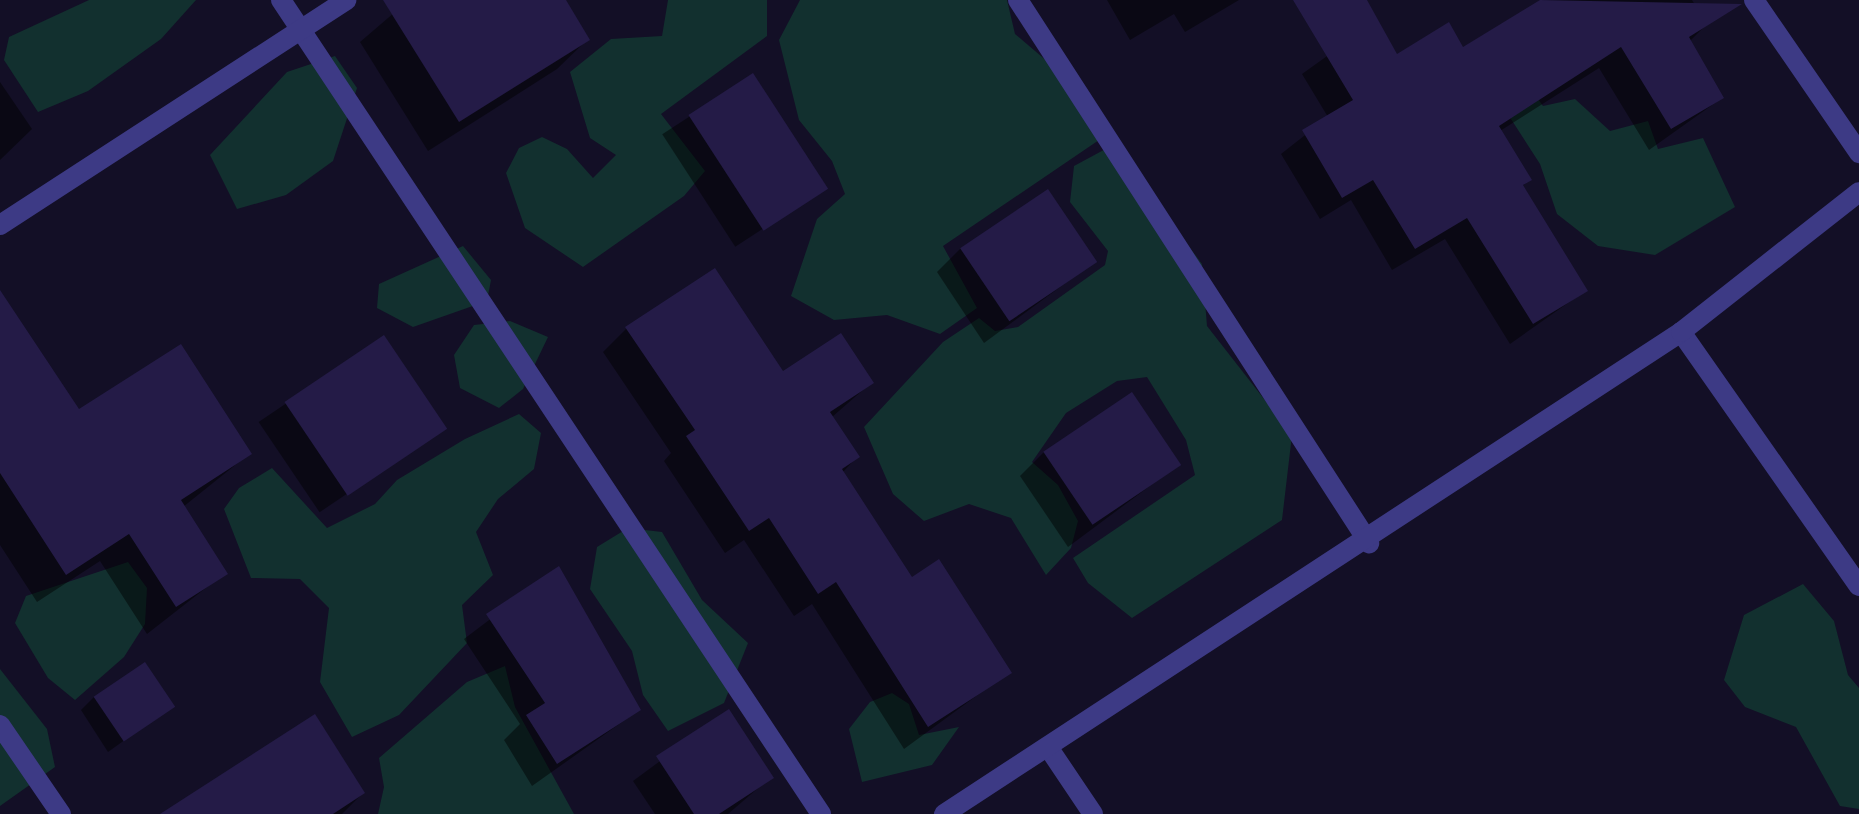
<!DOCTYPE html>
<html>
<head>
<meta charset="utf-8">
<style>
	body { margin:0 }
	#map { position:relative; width:1859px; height:814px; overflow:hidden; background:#130f26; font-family:"Space Grotesk",sans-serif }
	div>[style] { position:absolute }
	.green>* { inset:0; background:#12302f }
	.shadow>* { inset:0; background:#0007; transform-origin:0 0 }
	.building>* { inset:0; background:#241b47; transform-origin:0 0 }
	.minor>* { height:20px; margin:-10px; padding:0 10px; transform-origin:10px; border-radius:10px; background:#3d3a85 }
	span { translate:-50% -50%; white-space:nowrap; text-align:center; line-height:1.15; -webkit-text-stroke:6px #130f26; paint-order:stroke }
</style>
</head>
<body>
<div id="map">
	<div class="green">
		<i style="clip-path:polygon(89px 0,196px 0,161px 39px,88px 91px,38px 112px,4px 60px,9px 37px)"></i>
		<i style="clip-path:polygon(668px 0,767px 0,767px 36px,661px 114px,705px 171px,684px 196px,583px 267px,525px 228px,506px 173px,519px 148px,542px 137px,567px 149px,593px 178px,616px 155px,590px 138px,570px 72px,611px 39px,662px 36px)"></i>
		<i style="clip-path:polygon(800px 0,1007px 0,1015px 34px,1082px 91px,1102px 138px,943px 246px,977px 308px,940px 334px,887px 315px,834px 320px,791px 296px,817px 219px,845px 194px,832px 161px,799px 120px,779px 40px)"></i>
		<i style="clip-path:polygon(335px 56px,357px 88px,333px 161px,286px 195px,237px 209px,210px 155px,287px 72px)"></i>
		<i style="clip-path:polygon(1524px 79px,1543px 106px,1575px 99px,1610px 131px,1648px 121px,1658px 149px,1703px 138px,1735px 207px,1655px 255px,1598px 246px,1557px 214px,1540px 164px,1498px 99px)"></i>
		<i style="clip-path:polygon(1113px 145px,1202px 264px,1207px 326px,1292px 435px,1282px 520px,1132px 618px,1088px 583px,1073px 558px,1195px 475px,1186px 440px,1147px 377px,1117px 381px,1066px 413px,1032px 462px,1058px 485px,1078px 521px,1071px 548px,1046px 575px,1011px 518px,969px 504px,924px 521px,893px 494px,864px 427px,943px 342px,979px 318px,995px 331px,1018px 327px,1105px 265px,1108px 251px,1070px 202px,1074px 166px)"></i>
		<i style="clip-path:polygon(463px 246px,491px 280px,487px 301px,413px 327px,377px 308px,379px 284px)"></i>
		<i style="clip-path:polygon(510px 321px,548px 337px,523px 389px,499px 408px,460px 388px,454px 355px,474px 325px)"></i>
		<i style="clip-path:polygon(519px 414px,541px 433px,534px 469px,498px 499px,476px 532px,493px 575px,462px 605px,467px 643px,399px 715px,352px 737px,320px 682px,329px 608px,300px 579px,251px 578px,224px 509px,239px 488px,272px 468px,327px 528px,375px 504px,397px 480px,465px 439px)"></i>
		<i style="clip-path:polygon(628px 528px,662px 532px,702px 600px,748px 643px,724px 703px,668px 731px,643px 695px,632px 651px,590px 589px,597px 547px)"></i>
		<i style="clip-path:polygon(128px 562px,147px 588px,145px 624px,124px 657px,75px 700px,48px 678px,15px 623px,26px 596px)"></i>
		<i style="clip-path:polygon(1803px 584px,1834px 621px,1848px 675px,1859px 688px,1859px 809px,1840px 806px,1796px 727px,1745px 707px,1724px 680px,1744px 615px)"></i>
		<i style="clip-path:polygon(505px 666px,515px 707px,574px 814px,378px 814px,384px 787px,379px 758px,467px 682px)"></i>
		<i style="clip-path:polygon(0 669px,47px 729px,55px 767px,0 806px)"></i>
		<i style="clip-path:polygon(892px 693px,909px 704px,919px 735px,959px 727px,932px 765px,862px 782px,849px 729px,870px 702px)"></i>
	</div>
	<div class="shadow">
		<i style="clip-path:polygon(409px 0,563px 0,588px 39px,557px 69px,428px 151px,360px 42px)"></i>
		<i style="clip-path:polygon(1107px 0,1239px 0,1185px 32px,1174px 14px,1130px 40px)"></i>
		<i style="clip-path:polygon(1543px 0,1692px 0,1707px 24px,1689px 42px,1722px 98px,1649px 150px,1599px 68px,1500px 131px,1529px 180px,1521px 187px,1585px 291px,1510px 344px,1445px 239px,1392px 270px,1351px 200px,1320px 219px,1281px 154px,1328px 117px,1302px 74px,1376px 21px,1397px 57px,1463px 49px)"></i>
		<i style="left:752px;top:76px;width:134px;height:107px;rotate:57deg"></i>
		<i style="clip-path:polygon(0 82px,32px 129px,0 160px)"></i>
		<i style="clip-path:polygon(961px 248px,1094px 262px,984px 343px,937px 272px)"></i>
		<i style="clip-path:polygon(0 293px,78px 412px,249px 454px,183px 507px,225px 573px,147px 634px,100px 561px,37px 602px,0 545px)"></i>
		<i style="clip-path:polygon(626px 329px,782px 374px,871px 383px,832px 417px,858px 456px,842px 473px,912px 580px,1009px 672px,904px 749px,812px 604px,794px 616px,744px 540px,725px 553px,664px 461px,671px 453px,603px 352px)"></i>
		<i style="left:383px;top:338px;width:109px;height:150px;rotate:56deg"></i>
		<i style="clip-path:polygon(1044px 452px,1178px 465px,1068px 547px,1020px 476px)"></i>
		<i style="clip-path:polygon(558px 568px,639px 710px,532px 786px,504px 740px,520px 724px,464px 639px)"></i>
		<i style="clip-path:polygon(94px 697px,172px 706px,108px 752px,81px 710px)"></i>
		<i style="clip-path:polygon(728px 711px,771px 777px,728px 814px,655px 814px,633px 781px)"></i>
		<i style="clip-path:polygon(363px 793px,342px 814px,171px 814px)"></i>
	</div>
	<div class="building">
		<i style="clip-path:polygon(383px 0,566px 0,590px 40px,459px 122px)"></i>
		<i style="clip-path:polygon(1293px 0,1367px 0,1397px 54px,1449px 22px,1463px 47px,1540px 0,1742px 4px,1689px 37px,1724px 98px,1671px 129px,1621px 47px,1499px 126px,1532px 180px,1523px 185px,1588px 291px,1533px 324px,1467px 218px,1415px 249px,1373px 180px,1342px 198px,1302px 130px,1353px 100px)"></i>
		<i style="left:753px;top:73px;width:138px;height:77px;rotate:57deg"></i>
		<i style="left:1048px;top:189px;width:88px;height:106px;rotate:56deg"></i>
		<i style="clip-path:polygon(715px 268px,783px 371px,841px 333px,874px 383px,830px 412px,860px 457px,842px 469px,912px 577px,939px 559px,1012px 673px,928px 727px,836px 582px,818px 594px,769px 518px,749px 531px,686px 436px,695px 430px,625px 327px)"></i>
		<i style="clip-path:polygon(0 290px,79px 409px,181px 344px,252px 454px,181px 500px,228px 574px,176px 607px,129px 534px,66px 575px,0 473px)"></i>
		<i style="left:384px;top:335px;width:113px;height:120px;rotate:56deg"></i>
		<i style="left:1132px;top:392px;width:88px;height:107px;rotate:56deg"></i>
		<i style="clip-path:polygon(559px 566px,641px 710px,557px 764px,526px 715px,545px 703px,486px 614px)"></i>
		<i style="left:145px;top:662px;width:54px;height:62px;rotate:56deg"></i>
		<i style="clip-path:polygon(729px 709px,774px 778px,719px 814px,694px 814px,656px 756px)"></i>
		<i style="clip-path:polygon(315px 714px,365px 793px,333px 814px,160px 814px)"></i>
	</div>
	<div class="minor">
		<i style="left:281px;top:0;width:977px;rotate:56.44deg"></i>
		<i style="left:1018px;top:0;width:647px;rotate:57.12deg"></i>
		<i style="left:1754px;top:0;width:186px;rotate:55.5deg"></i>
		<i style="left:0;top:225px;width:413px;rotate:-33deg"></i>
		<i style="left:1681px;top:332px;width:310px;rotate:55deg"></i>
		<i style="left:0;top:725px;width:108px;rotate:55.6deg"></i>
		<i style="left:1050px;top:750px;width:77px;rotate:56.1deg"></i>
		<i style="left:944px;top:814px;width:881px;rotate:-33.18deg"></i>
		<i style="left:1681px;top:332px;width:226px;rotate:-38.2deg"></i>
	</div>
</div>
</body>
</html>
